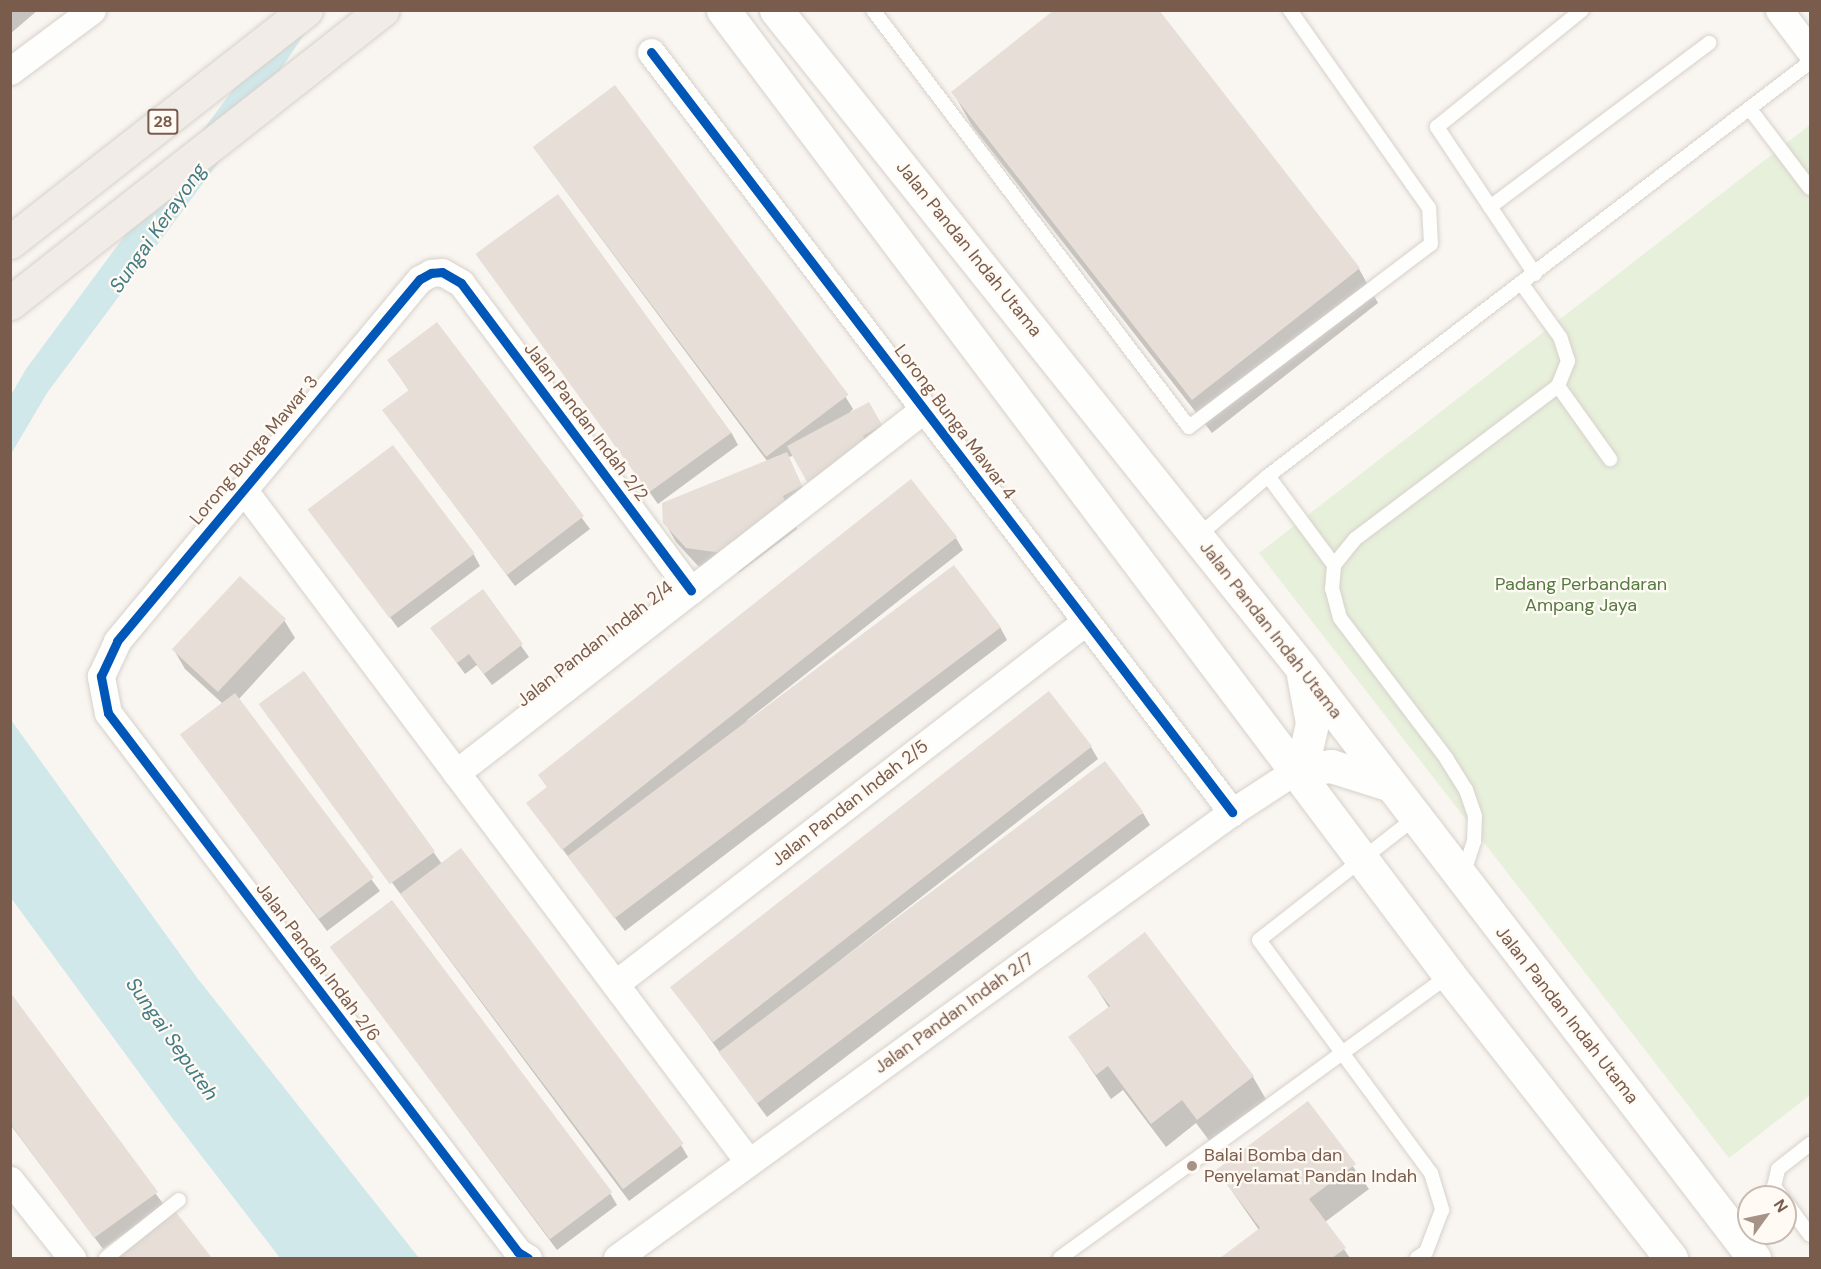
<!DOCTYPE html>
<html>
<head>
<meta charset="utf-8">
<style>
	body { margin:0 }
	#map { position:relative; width:1821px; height:1269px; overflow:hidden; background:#f9f5f0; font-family:"DM Sans",sans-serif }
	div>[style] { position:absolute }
	.green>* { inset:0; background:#e7f0db }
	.water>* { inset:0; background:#d0e8ea }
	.shadow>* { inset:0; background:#0003 }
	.building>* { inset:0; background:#e6ded7; transform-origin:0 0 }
	.roads { filter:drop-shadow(0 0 2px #d7d1cb) drop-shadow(0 0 2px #d7d1cb) }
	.service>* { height:14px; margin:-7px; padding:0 7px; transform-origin:7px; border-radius:7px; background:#fefefd }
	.minor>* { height:27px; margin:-13.5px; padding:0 13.5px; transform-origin:13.5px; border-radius:13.5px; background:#fefefd }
	.secondary>* { height:33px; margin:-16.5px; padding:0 16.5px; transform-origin:16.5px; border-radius:16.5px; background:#fefefd }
	.trunk>* { height:33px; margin:-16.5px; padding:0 16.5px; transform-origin:16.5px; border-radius:16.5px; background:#f2ece8 }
	.cycleway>* { height:9px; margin:-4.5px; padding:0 4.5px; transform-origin:4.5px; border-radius:4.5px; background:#0057b8 }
	.dots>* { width:16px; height:16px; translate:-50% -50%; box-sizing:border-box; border:3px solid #fffaf3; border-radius:50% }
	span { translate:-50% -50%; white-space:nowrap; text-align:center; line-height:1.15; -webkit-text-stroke:4.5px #fffaf3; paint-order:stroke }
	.shield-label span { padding:2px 4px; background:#fffaf3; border:2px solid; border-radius:4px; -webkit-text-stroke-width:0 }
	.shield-label { font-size:16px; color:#7a5c4d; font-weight:700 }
	.street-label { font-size:18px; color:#7a5c4d }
	.park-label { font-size:18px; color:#537a41 }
	.poi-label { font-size:18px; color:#7a5c4d }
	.left { translate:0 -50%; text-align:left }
	.water-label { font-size:20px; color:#437c86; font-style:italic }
	.frame { position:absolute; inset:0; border:12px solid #7a5c4d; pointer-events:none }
	.north { position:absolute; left:1737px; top:1185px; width:60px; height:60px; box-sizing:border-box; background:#fffaf3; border:2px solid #cabbb1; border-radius:50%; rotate:57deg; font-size:16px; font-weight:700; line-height:24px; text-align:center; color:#7a5c4d }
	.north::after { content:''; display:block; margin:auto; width:21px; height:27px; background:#a69286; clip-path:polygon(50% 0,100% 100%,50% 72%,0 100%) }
</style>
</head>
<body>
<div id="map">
	<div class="green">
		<i style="clip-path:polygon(1810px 125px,1810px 1095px,1729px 1158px,1259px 553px)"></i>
	</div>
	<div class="water">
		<i style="clip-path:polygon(309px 27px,221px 159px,47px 393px,11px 454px,11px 395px,26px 369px,249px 68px)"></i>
		<i style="clip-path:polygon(11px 720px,198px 979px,419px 1258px,280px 1258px,173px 1119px,11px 898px)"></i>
	</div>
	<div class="shadow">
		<i style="clip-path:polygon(10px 10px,38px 10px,10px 34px)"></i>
		<i style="clip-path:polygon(1157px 10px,1359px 269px,1378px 303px,1212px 433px,972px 126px,953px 92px)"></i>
		<i style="clip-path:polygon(542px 159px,845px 396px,853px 409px,846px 416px,869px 404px,888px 438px,788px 457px,811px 505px,793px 515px,797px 529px,740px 572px,698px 566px,676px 542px,665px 523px,767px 461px)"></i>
		<i style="clip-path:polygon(477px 254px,731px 432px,738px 445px,658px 504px)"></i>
		<i style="clip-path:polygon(437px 324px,590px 529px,515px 586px,384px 411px,410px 392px,389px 361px)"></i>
		<i style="clip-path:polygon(310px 510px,473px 553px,480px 566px,398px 628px)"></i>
		<i style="clip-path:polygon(956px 538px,963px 550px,746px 721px,1000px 627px,1007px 640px,625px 931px,528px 804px,548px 788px,540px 775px)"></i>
		<i style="clip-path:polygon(482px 591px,529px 657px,492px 685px,477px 665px,465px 674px,432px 629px)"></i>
		<i style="clip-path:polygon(284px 620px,295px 638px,238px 700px,380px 891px,327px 931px,182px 736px,223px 704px,185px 669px,174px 650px)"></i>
		<i style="clip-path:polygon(304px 673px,442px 864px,681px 1145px,688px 1157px,629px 1201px,268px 716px,261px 704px)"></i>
		<i style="clip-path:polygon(1091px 747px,1098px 759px,760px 1023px,1143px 813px,1150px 825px,767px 1117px,672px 987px)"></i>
		<i style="clip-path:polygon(1144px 934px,1253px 1077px,1267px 1101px,1211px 1143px,1196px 1123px,1166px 1147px,1123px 1090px,1111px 1099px,1070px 1038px,1109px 1008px,1089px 976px)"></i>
		<i style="clip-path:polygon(332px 948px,610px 1193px,617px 1205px,557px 1250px)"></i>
		<i style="clip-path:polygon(10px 994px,164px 1205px,103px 1249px,10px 1124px)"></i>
		<i style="clip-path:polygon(1308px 1103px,1369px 1189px,1325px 1222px,1350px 1258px,1222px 1258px,1259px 1230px,1218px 1171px)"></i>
		<i style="clip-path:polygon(175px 1213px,210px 1258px,116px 1258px)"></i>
	</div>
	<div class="building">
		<i style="clip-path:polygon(1054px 10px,1159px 10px,1360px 268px,1192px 400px,951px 92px)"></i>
		<i style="left:615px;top:85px;width:388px;height:103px;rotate:53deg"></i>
		<i style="left:558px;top:194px;width:295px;height:102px;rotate:54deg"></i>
		<i style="clip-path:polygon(437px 322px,584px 516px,507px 575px,382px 410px,409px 390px,387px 360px)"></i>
		<i style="clip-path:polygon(869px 402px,882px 425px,863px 436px,869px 448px,807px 482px,787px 446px)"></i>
		<i style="left:393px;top:445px;width:136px;height:107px;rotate:53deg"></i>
		<i style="clip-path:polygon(787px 452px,802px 486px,783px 496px,788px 510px,729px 554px,686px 548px,663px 523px,662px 503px)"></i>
		<i style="clip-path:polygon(911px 479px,957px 537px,562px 850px,526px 803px,547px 787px,538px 775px)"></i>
		<i style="left:954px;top:565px;width:78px;height:484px;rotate:53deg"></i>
		<i style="left:240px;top:576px;width:63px;height:100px;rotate:43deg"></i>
		<i style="clip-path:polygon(483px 589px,523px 644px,484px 674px,469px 654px,457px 663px,430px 628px)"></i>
		<i style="left:304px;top:671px;width:223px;height:56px;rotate:54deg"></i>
		<i style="left:1049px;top:691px;width:70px;height:481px;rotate:52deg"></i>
		<i style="left:235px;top:693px;width:231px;height:69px;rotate:53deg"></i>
		<i style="left:1105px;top:761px;width:64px;height:484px;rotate:53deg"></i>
		<i style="left:461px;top:848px;width:370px;height:76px;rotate:53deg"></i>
		<i style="left:392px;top:900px;width:366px;height:78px;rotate:53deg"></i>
		<i style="clip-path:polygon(1145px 932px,1254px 1076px,1197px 1120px,1182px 1100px,1151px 1124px,1108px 1066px,1096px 1075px,1068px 1037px,1110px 1006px,1087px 976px)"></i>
		<i style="clip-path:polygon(10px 992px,158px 1192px,94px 1238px,10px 1123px)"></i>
		<i style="clip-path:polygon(1308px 1101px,1356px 1164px,1309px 1199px,1346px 1248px,1332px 1258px,1220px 1258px,1260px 1228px,1216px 1170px)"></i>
		<i style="clip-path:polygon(175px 1211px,212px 1258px,114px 1258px)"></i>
	</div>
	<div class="roads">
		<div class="service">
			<i style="left:873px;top:10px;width:523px;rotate:52.85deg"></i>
			<i style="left:1189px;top:427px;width:303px;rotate:-37.1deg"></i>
			<i style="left:1431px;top:244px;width:36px;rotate:-93deg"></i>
			<i style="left:1429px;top:208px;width:242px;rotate:-125.1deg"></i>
			<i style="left:1750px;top:109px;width:99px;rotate:52.8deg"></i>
			<i style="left:1490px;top:207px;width:274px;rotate:-36.8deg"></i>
			<i style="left:1535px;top:274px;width:177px;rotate:-123.7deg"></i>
			<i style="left:1437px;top:127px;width:186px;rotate:-38.9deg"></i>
			<i style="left:1558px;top:386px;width:90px;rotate:54.5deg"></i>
			<i style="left:1268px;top:476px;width:111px;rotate:53.4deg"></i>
			<i style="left:1198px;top:536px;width:92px;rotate:-40.6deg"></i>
			<i style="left:1268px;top:476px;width:682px;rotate:-37.37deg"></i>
			<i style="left:1416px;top:817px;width:199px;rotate:141.9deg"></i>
			<i style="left:1259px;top:940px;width:290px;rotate:53.6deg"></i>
			<i style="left:1431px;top:1173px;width:39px;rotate:73deg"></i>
			<i style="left:1442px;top:1210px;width:45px;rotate:110.9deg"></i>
			<i style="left:1426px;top:1252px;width:11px;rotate:146deg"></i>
			<i style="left:1463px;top:875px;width:35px;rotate:-72deg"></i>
			<i style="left:1474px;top:842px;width:26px;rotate:-88deg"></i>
			<i style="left:1475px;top:816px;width:28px;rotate:-109deg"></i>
			<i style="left:1466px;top:790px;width:36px;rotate:-122deg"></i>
			<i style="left:1447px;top:759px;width:177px;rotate:-127.2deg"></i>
			<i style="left:1340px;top:618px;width:30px;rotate:-105deg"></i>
			<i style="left:1332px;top:589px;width:24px;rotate:-85deg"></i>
			<i style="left:1334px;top:565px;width:33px;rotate:-51deg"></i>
			<i style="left:1355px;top:539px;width:254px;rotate:-37deg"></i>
			<i style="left:1558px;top:386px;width:27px;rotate:-68deg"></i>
			<i style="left:1568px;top:361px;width:25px;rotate:-108deg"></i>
			<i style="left:1560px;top:337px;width:67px;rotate:-125.8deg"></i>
			<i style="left:1782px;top:1197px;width:13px;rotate:-129deg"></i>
			<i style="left:1774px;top:1187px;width:18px;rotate:-77deg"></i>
			<i style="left:1778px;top:1169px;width:41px;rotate:-38deg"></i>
			<i style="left:1785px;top:1201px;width:42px;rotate:53.7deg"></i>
			<i style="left:106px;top:1258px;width:93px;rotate:-38.5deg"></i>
			<i style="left:1060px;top:1258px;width:481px;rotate:-36deg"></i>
		</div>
		<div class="minor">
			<i style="left:1779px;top:10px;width:51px;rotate:52.9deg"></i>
			<i style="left:651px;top:52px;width:957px;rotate:52.6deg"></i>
			<i style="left:10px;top:71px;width:102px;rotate:-36.6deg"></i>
			<i style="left:243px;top:489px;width:841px;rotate:53.08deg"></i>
			<i style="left:456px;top:773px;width:593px;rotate:-37.87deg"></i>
			<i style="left:615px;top:984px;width:593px;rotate:-37.6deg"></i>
			<i style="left:10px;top:1180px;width:100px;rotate:51.5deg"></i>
			<i style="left:528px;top:1258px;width:12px;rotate:-149deg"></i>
			<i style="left:518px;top:1252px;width:677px;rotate:-127.26deg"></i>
			<i style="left:108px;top:713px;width:38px;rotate:-101deg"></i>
			<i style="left:101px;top:676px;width:38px;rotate:-65deg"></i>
			<i style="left:117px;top:641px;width:472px;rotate:-50.1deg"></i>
			<i style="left:420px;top:279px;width:13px;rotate:-29deg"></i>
			<i style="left:431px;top:273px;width:11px;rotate:-5deg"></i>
			<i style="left:442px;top:272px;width:22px;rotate:30deg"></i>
			<i style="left:461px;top:283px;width:384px;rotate:53.2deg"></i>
			<i style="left:617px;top:1258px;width:760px;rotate:-35.95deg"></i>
			<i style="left:1232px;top:812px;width:75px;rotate:-33.1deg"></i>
		</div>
		<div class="secondary">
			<i style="left:723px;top:10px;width:1208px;rotate:53.04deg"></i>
			<i style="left:1449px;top:975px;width:360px;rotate:51.9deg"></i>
			<i style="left:776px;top:10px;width:841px;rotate:51.37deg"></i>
			<i style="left:1301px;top:667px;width:745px;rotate:52.53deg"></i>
			<i style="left:1295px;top:771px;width:20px;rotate:-60deg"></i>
			<i style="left:1305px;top:754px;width:32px;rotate:-77deg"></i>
			<i style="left:1312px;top:723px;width:49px;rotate:-100.6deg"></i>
			<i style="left:1295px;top:771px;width:36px;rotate:-8deg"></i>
			<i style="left:1331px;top:766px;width:63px;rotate:17.6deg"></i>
		</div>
		<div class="trunk">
			<i style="left:10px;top:242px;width:376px;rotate:-38.1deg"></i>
			<i style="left:10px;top:303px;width:474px;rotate:-38.2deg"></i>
		</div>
	</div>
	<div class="cycleway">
		<i style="left:651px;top:52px;width:957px;rotate:52.6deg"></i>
		<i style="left:528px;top:1258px;width:12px;rotate:-149deg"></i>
		<i style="left:518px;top:1252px;width:677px;rotate:-127.26deg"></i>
		<i style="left:108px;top:713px;width:38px;rotate:-101deg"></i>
		<i style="left:101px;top:676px;width:38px;rotate:-65deg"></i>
		<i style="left:117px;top:641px;width:472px;rotate:-50.1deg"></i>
		<i style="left:420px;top:279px;width:13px;rotate:-29deg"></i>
		<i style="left:431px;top:273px;width:11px;rotate:-5deg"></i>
		<i style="left:442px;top:272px;width:22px;rotate:30deg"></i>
		<i style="left:461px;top:283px;width:384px;rotate:53.2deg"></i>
	</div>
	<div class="dots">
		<i style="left:1192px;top:1166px;background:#a69286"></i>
	</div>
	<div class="shield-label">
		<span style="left:163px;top:122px">28</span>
	</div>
	<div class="street-label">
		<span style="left:969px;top:249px;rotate:51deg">Jalan Pandan Indah Utama</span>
		<span style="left:586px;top:422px;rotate:53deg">Jalan Pandan Indah 2/2</span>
		<span style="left:955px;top:422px;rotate:53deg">Lorong Bunga Mawar 4</span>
		<span style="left:254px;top:450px;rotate:-50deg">Lorong Bunga Mawar 3</span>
		<span style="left:1271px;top:630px;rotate:52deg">Jalan Pandan Indah Utama</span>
		<span style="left:595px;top:644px;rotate:-38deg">Jalan Pandan Indah 2/4</span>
		<span style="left:850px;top:803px;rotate:-38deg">Jalan Pandan Indah 2/5</span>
		<span style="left:318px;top:962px;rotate:53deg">Jalan Pandan Indah 2/6</span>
		<span style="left:954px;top:1013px;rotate:-36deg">Jalan Pandan Indah 2/7</span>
		<span style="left:1567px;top:1015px;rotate:52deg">Jalan Pandan Indah Utama</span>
	</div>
	<div class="park-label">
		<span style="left:1581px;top:595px">Padang Perbandaran<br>Ampang Jaya</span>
	</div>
	<div class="poi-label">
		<span class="left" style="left:1204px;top:1166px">Balai Bomba dan<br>Penyelamat Pandan Indah</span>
	</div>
	<div class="water-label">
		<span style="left:158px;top:228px;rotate:-55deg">Sungai Kerayong</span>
		<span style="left:172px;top:1039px;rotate:55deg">Sungai Seputeh</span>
	</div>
	<div class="frame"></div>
	<div class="north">N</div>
</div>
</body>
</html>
